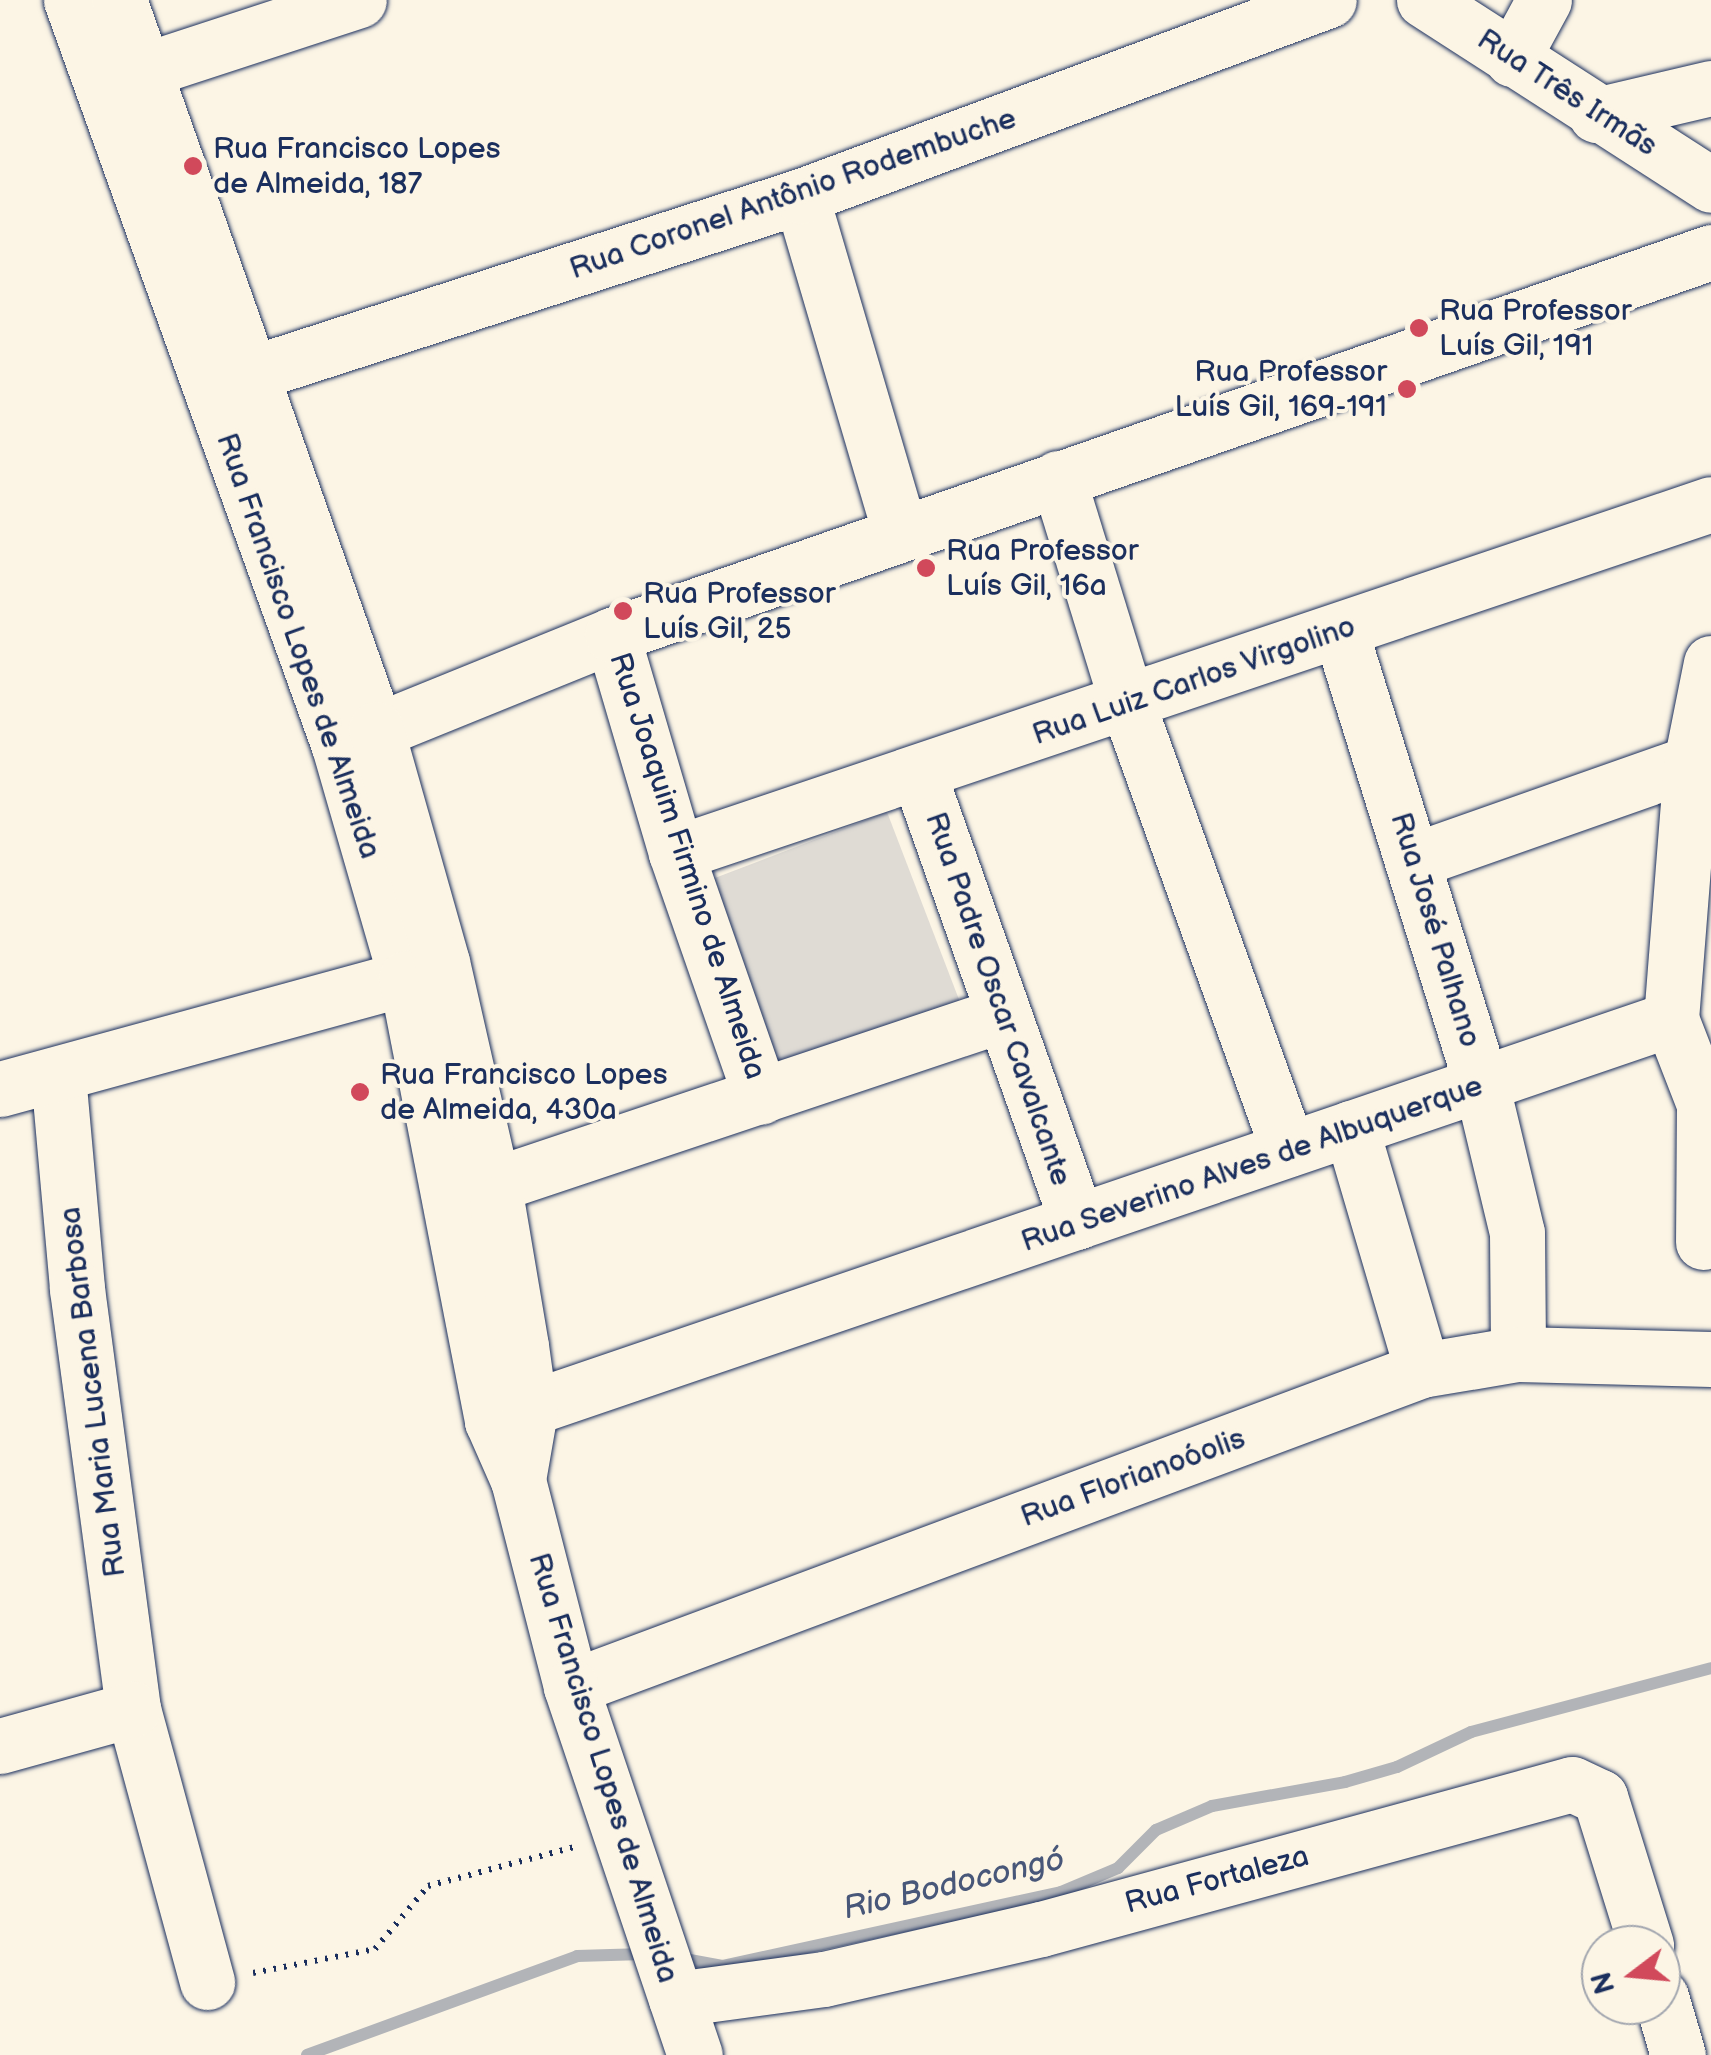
<!DOCTYPE html>
<html>
<head>
<meta charset="utf-8">
<style>
	body { margin:0 }
	#map { position:relative; width:1711px; height:2055px; overflow:hidden; background:#fcf5e5; font-family:"Balsamiq Sans",sans-serif }
	div>[style] { position:absolute }
	.green>* { inset:0; background:#dfdbd4; transform-origin:0 0 }
	.stream>* { height:12px; margin:-6px; padding:0 6px; transform-origin:6px; border-radius:6px; background:#b2b4b8 }
	.path>* { height:6px; margin-top:-3px; transform-origin:0; background:repeating-linear-gradient(90deg,#1b2f5e 0 2.5px,transparent 0 10.5px) }
	.roads { filter:drop-shadow(0 0 2px #1b2f5e) drop-shadow(0 0 2px #1b2f5e) }
	.minor>* { height:55px; margin:-27.5px; padding:0 27.5px; transform-origin:27.5px; border-radius:27.5px; background:#fcf5e5 }
	.major>* { height:55px; margin:-27.5px; padding:0 27.5px; transform-origin:27.5px; border-radius:27.5px; background:#fcf5e5 }
	.dots>* { width:28px; height:28px; translate:-50% -50%; box-sizing:border-box; border:5px solid #fcf5e5; border-radius:50% }
	span { translate:-50% -50%; white-space:nowrap; text-align:center; line-height:1.15; -webkit-text-stroke:8px #fcf5e5; paint-order:stroke }
	.street-label { font-size:30px; color:#1b2f5e }
	.poi-label { font-size:30px; color:#1b2f5e }
	.left { translate:0 -50%; text-align:left }
	.right { translate:-100% -50%; text-align:right }
	.water-label { font-size:32px; color:#485779; font-style:italic }
	.north { position:absolute; left:1581px; top:1925px; width:100px; height:100px; box-sizing:border-box; background:#fcf5e5; border:2px solid #a2a6af; border-radius:50%; rotate:254deg; font-size:28px; font-weight:700; line-height:40px; text-align:center; color:#1b2f5e }
	.north::after { content:''; display:block; margin:auto; width:35px; height:45px; background:#d1495b; clip-path:polygon(50% 0,100% 100%,50% 72%,0 100%) }
</style>
</head>
<body>
<div id="map">
	<div class="green">
		<i style="left:887px;top:812px;width:210px;height:197px;rotate:69deg"></i>
	</div>
	<div class="stream">
		<i style="left:679px;top:1958px;width:44px;rotate:10.5deg"></i>
		<i style="left:722px;top:1966px;width:347px;rotate:-12.3deg"></i>
		<i style="left:1061px;top:1892px;width:62px;rotate:-22.8deg"></i>
		<i style="left:1118px;top:1868px;width:54px;rotate:-45deg"></i>
		<i style="left:1156px;top:1830px;width:61px;rotate:-23.2deg"></i>
		<i style="left:1212px;top:1806px;width:135px;rotate:-10.2deg"></i>
		<i style="left:1345px;top:1782px;width:54px;rotate:-16.1deg"></i>
		<i style="left:1397px;top:1767px;width:82px;rotate:-25.3deg"></i>
		<i style="left:1471px;top:1732px;width:248px;rotate:-14.9deg"></i>
		<i style="left:307px;top:2055px;width:288px;rotate:-20.1deg"></i>
		<i style="left:577px;top:1956px;width:67px;rotate:-1.7deg"></i>
	</div>
	<div class="path">
		<i style="left:253px;top:1973px;width:124px;rotate:-11.1deg"></i>
		<i style="left:375px;top:1949px;width:82px;rotate:-49.9deg"></i>
		<i style="left:428px;top:1886px;width:155px;rotate:-14.9deg"></i>
	</div>
	<div class="roads">
		<div class="minor">
			<i style="left:1424px;top:0;width:341px;rotate:32.8deg"></i>
			<i style="left:1512px;top:59px;width:67px;rotate:-61.5deg"></i>
			<i style="left:145px;top:70px;width:225px;rotate:-18.1deg"></i>
			<i style="left:1596px;top:115px;width:118px;rotate:-13.2deg"></i>
			<i style="left:801px;top:196px;width:350px;rotate:73.6deg"></i>
			<i style="left:253px;top:373px;width:576px;rotate:-17.9deg"></i>
			<i style="left:801px;top:196px;width:563px;rotate:-20.37deg"></i>
			<i style="left:1058px;top:478px;width:238px;rotate:72.9deg"></i>
			<i style="left:1128px;top:705px;width:472px;rotate:70.2deg"></i>
			<i style="left:1340px;top:630px;width:479px;rotate:72.7deg"></i>
			<i style="left:1482px;top:1087px;width:150px;rotate:76.5deg"></i>
			<i style="left:1517px;top:1233px;width:121px;rotate:89.5deg"></i>
			<i style="left:612px;top:635px;width:227px;rotate:73.6deg"></i>
			<i style="left:676px;top:853px;width:258px;rotate:70.8deg"></i>
			<i style="left:339px;top:746px;width:295px;rotate:-22.1deg"></i>
			<i style="left:612px;top:635px;width:1164px;rotate:-19.21deg"></i>
			<i style="left:919px;top:775px;width:474px;rotate:70.5deg"></i>
			<i style="left:676px;top:853px;width:1092px;rotate:-18.63deg"></i>
			<i style="left:1415px;top:860px;width:293px;rotate:-19.4deg"></i>
			<i style="left:1671px;top:1019px;width:257px;rotate:-85.5deg"></i>
			<i style="left:1691px;top:763px;width:102px;rotate:-78.7deg"></i>
			<i style="left:1671px;top:1019px;width:91px;rotate:68.8deg"></i>
			<i style="left:1704px;top:1104px;width:138px;rotate:90.4deg"></i>
			<i style="left:58px;top:1075px;width:215px;rotate:84.9deg"></i>
			<i style="left:77px;top:1289px;width:424px;rotate:82.4deg"></i>
			<i style="left:133px;top:1709px;width:283px;rotate:74.8deg"></i>
			<i style="left:0;top:1089px;width:421px;rotate:-15.3deg"></i>
			<i style="left:1351px;top:1128px;width:252px;rotate:73.6deg"></i>
			<i style="left:493px;top:1185px;width:536px;rotate:-18.5deg"></i>
			<i style="left:492px;top:1421px;width:1246px;rotate:-18.83deg"></i>
			<i style="left:571px;top:1687px;width:908px;rotate:-20.43deg"></i>
			<i style="left:1422px;top:1370px;width:97px;rotate:-9.5deg"></i>
			<i style="left:1518px;top:1354px;width:193px;rotate:1.5deg"></i>
			<i style="left:0;top:1746px;width:138px;rotate:-15.5deg"></i>
			<i style="left:1661px;top:1997px;width:60px;rotate:73.7deg"></i>
			<i style="left:676px;top:1999px;width:149px;rotate:-7.7deg"></i>
			<i style="left:824px;top:1979px;width:223px;rotate:-13deg"></i>
			<i style="left:1041px;top:1929px;width:550px;rotate:-15.27deg"></i>
			<i style="left:1572px;top:1784px;width:31px;rotate:25deg"></i>
			<i style="left:1600px;top:1797px;width:155px;rotate:72.7deg"></i>
		</div>
		<div class="major">
			<i style="left:71px;top:0;width:793px;rotate:70.24deg"></i>
			<i style="left:339px;top:746px;width:241px;rotate:73.9deg"></i>
			<i style="left:406px;top:978px;width:451px;rotate:79deg"></i>
			<i style="left:492px;top:1421px;width:64px;rotate:66.2deg"></i>
			<i style="left:518px;top:1480px;width:214px;rotate:75.6deg"></i>
			<i style="left:571px;top:1687px;width:388px;rotate:71.4deg"></i>
			<i style="left:119px;top:0;width:773px;rotate:70.58deg"></i>
			<i style="left:376px;top:729px;width:242px;rotate:74.2deg"></i>
			<i style="left:442px;top:962px;width:248px;rotate:77.2deg"></i>
			<i style="left:497px;top:1204px;width:144px;rotate:80.4deg"></i>
			<i style="left:521px;top:1346px;width:66px;rotate:82.1deg"></i>
			<i style="left:530px;top:1411px;width:70px;rotate:99.9deg"></i>
		</div>
	</div>
	<div class="dots">
		<i style="left:193px;top:166px;background:#d1495b"></i>
		<i style="left:1419px;top:328px;background:#d1495b"></i>
		<i style="left:1407px;top:389px;background:#d1495b"></i>
		<i style="left:926px;top:568px;background:#d1495b"></i>
		<i style="left:623px;top:611px;background:#d1495b"></i>
		<i style="left:360px;top:1092px;background:#d1495b"></i>
	</div>
	<div class="street-label">
		<span style="left:1567px;top:93px;rotate:33deg">Rua Três Irmãs</span>
		<span style="left:793px;top:194px;rotate:-19deg">Rua Coronel Antônio Rodembuche</span>
		<span style="left:298px;top:646px;rotate:71deg">Rua Francisco Lopes de Almeida</span>
		<span style="left:1194px;top:681px;rotate:-19deg">Rua Luiz Carlos Virgolino</span>
		<span style="left:687px;top:866px;rotate:72deg">Rua Joaquim Firmino de Almeida</span>
		<span style="left:1435px;top:930px;rotate:73deg">Rua José Palhano</span>
		<span style="left:998px;top:999px;rotate:71deg">Rua Padre Oscar Cavalcante</span>
		<span style="left:1252px;top:1164px;rotate:-19deg">Rua Severino Alves de Albuquerque</span>
		<span style="left:93px;top:1392px;rotate:-97deg">Rua Maria Lucena Barbosa</span>
		<span style="left:1133px;top:1478px;rotate:-20deg">Rua Florianoóolis</span>
		<span style="left:603px;top:1768px;rotate:73deg">Rua Francisco Lopes de Almeida</span>
		<span style="left:1217px;top:1880px;rotate:-15deg">Rua Fortaleza</span>
	</div>
	<div class="poi-label">
		<span class="left" style="left:213px;top:166px">Rua Francisco Lopes<br>de Almeida, 187</span>
		<span class="left" style="left:1439px;top:328px">Rua Professor<br>Luís Gil, 191</span>
		<span class="right" style="left:1387px;top:389px">Rua Professor<br>Luís Gil, 169-191</span>
		<span class="left" style="left:946px;top:568px">Rua Professor<br>Luís Gil, 16a</span>
		<span class="left" style="left:643px;top:611px">Rua Professor<br>Luís Gil, 25</span>
		<span class="left" style="left:380px;top:1092px">Rua Francisco Lopes<br>de Almeida, 430a</span>
	</div>
	<div class="water-label">
		<span style="left:954px;top:1885px;rotate:-13deg">Rio Bodocongó</span>
	</div>
	<div class="north">N</div>
</div>
</body>
</html>
